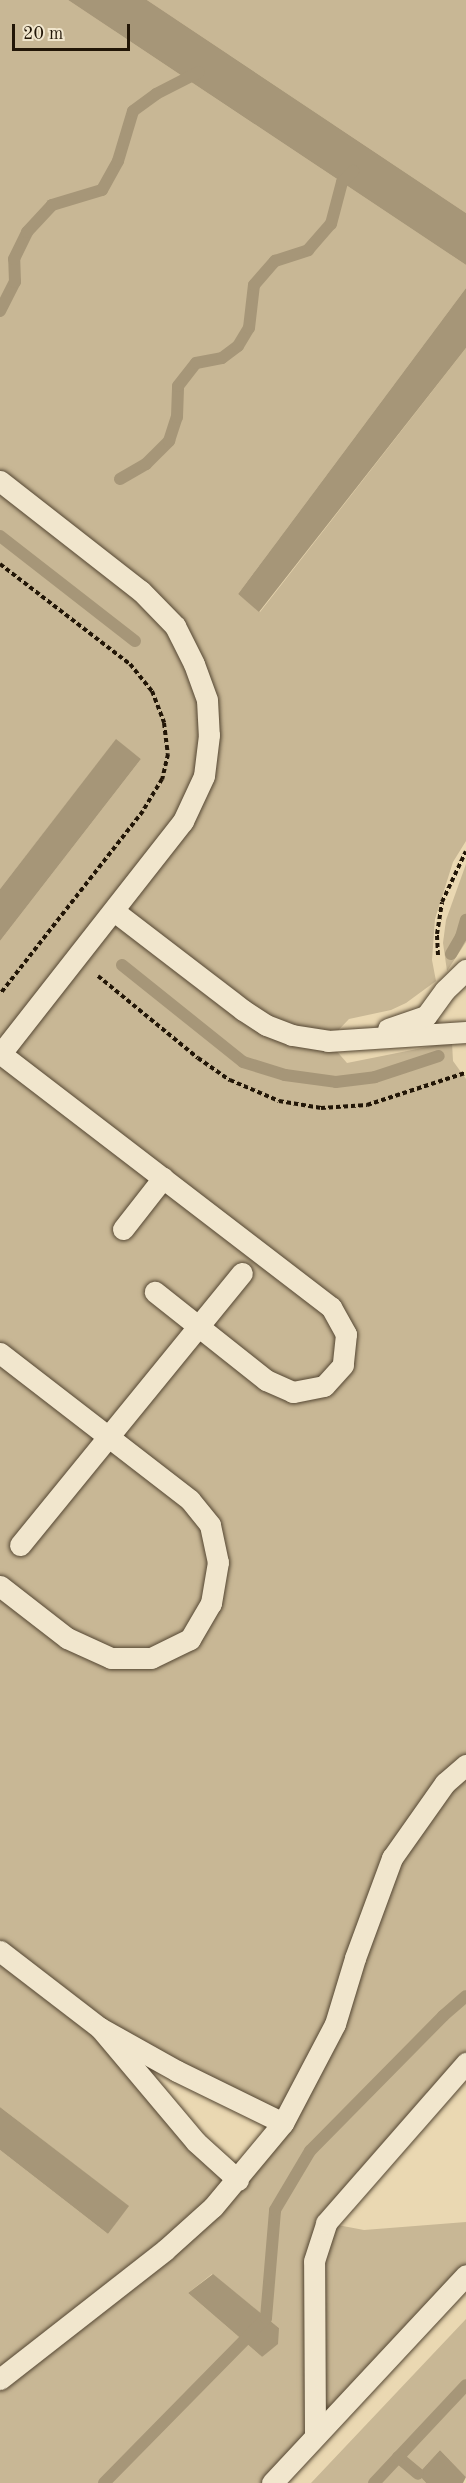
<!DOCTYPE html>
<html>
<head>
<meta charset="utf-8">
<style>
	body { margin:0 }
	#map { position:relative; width:466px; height:2483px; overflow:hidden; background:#ead8b2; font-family:"Old Standard TT",serif }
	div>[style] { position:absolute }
	.green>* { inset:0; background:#c8b795 }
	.water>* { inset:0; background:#a69678 }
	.stream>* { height:12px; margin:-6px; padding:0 6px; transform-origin:6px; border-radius:6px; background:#a69678 }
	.path>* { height:4px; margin-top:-2px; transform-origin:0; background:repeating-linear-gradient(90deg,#221607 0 4.5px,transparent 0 7.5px) }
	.roads { filter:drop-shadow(0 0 2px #544632) drop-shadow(0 0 2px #544632) }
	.service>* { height:21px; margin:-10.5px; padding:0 10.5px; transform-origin:10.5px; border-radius:10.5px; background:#f1e6cd }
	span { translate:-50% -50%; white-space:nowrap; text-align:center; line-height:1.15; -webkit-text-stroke:4.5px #f1e6cd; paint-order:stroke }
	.scale { position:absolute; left:12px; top:24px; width:118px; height:27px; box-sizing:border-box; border:3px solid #221607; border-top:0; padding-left:8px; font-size:18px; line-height:21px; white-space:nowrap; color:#221607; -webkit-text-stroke:4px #f1e6cd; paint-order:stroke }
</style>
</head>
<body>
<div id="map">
	<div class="green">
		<i style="clip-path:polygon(evenodd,0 0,68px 0,466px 265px,466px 288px,238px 594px,260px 612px,466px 348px,466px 841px,453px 862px,435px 919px,432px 960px,436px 981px,406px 1003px,391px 1010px,349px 1019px,328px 1041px,347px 1063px,452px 1042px,453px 1061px,466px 1079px,466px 2063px,327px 2223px,364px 2230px,466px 2222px,466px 2275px,272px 2483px,0 2483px,0 2150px,108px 2234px,128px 2206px,0 2107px,0 941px,141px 759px,116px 740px,0 889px,0 0,103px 2029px,283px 2124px,238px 2180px,103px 2029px,0 0,212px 2274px,279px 2328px,262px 2357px,188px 2293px,212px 2274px)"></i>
		<i style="clip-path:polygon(147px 0,466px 0,466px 213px)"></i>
		<i style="clip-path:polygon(466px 864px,466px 942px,447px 971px,443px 943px,446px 920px)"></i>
		<i style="clip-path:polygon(466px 2319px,466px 2477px,440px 2450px,418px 2474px,426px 2483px,311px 2483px)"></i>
	</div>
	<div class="water">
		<i style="clip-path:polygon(68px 0,147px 0,466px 213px,466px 265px)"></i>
		<i style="clip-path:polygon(466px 288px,466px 348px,259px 612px,238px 594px)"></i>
		<i style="clip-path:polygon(116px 739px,141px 759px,0 941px,0 889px)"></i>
		<i style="clip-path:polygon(0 2107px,129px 2206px,108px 2234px,0 2150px)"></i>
		<i style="clip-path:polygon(213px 2274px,279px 2328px,278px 2344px,262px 2357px,188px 2293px)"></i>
		<i style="clip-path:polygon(440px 2450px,466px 2477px,463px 2483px,426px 2483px,418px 2474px)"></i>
	</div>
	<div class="stream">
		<i style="left:0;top:311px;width:33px;rotate:-63deg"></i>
		<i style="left:15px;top:282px;width:23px;rotate:-92deg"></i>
		<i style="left:14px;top:259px;width:30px;rotate:-64deg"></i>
		<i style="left:27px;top:232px;width:37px;rotate:-47deg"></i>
		<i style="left:52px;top:205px;width:52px;rotate:-16.7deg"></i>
		<i style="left:102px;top:190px;width:33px;rotate:-61deg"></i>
		<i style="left:118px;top:161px;width:52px;rotate:-73.3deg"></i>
		<i style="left:133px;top:111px;width:29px;rotate:-36deg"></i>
		<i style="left:156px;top:94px;width:48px;rotate:-27.1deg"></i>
		<i style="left:120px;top:479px;width:30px;rotate:-30deg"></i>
		<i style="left:146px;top:464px;width:33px;rotate:-45deg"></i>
		<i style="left:169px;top:441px;width:25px;rotate:-72deg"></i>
		<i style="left:177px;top:417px;width:31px;rotate:-88deg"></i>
		<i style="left:178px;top:386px;width:29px;rotate:-52deg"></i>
		<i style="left:196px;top:363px;width:26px;rotate:-11deg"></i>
		<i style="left:222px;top:358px;width:20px;rotate:-37deg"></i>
		<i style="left:238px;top:346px;width:21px;rotate:-59deg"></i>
		<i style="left:249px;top:328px;width:43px;rotate:-83.4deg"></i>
		<i style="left:254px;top:285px;width:32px;rotate:-49deg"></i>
		<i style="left:275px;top:261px;width:35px;rotate:-18deg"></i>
		<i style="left:308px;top:250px;width:35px;rotate:-49deg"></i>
		<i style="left:331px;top:224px;width:43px;rotate:-75.3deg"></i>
		<i style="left:342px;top:182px;width:16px;rotate:-45deg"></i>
		<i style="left:0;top:536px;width:171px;rotate:37.9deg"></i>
		<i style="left:451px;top:954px;width:20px;rotate:-60deg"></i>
		<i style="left:461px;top:937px;width:18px;rotate:-74deg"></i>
		<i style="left:122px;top:965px;width:155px;rotate:38.7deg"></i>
		<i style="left:243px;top:1062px;width:44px;rotate:17.2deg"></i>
		<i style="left:285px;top:1075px;width:51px;rotate:7.8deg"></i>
		<i style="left:336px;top:1082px;width:39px;rotate:-7deg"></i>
		<i style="left:375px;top:1077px;width:67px;rotate:-18.2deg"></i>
		<i style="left:398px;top:2457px;width:26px;rotate:40deg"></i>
		<i style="left:104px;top:2483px;width:231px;rotate:-45.5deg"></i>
		<i style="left:266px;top:2318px;width:108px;rotate:-85.2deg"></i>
		<i style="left:275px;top:2210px;width:69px;rotate:-59.3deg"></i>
		<i style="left:310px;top:2151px;width:190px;rotate:-45.4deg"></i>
		<i style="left:443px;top:2016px;width:30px;rotate:-41deg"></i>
		<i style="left:374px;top:2483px;width:134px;rotate:-46.8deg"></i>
	</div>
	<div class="path">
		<i style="left:0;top:564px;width:164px;rotate:37.6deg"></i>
		<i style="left:130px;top:664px;width:35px;rotate:51deg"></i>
		<i style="left:152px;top:691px;width:34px;rotate:69deg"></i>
		<i style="left:164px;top:723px;width:31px;rotate:83deg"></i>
		<i style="left:168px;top:754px;width:26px;rotate:103deg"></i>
		<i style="left:162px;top:779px;width:37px;rotate:121deg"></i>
		<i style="left:143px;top:811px;width:232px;rotate:128deg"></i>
		<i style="left:438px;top:955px;width:21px;rotate:-93deg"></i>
		<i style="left:437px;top:934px;width:32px;rotate:-81deg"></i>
		<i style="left:442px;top:902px;width:56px;rotate:-64.8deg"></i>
		<i style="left:98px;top:976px;width:129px;rotate:39.4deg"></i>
		<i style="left:198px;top:1058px;width:39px;rotate:35deg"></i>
		<i style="left:230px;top:1080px;width:53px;rotate:23.2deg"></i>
		<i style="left:279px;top:1101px;width:43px;rotate:9.5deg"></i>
		<i style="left:321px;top:1108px;width:46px;rotate:-3.7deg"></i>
		<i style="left:367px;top:1105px;width:103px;rotate:-18.1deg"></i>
	</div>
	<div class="roads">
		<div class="service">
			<i style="left:0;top:481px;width:179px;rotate:38deg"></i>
			<i style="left:141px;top:591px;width:49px;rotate:45.8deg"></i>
			<i style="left:175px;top:626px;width:42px;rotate:63.4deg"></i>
			<i style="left:194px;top:664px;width:38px;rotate:70deg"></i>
			<i style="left:207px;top:700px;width:35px;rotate:87deg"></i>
			<i style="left:209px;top:735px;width:41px;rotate:97deg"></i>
			<i style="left:204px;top:776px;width:50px;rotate:115deg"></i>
			<i style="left:183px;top:821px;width:296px;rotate:128.1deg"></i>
			<i style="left:114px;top:911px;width:163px;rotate:37.5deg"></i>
			<i style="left:243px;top:1010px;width:27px;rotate:33deg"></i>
			<i style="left:266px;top:1025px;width:28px;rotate:21deg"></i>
			<i style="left:292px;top:1035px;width:36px;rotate:9deg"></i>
			<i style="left:328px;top:1041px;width:138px;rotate:-3.7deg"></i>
			<i style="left:388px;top:1029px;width:40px;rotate:-18.9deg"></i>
			<i style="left:426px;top:1016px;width:32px;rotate:-54deg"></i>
			<i style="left:445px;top:990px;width:29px;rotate:-44deg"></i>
			<i style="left:1px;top:1054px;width:416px;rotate:37.5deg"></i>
			<i style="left:331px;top:1307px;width:31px;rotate:61deg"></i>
			<i style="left:346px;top:1334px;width:31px;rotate:96deg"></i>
			<i style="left:343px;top:1365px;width:28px;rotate:132deg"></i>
			<i style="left:324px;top:1386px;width:32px;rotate:169deg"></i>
			<i style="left:293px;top:1392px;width:30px;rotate:-156deg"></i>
			<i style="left:266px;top:1380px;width:142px;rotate:-141.6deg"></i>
			<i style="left:123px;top:1229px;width:65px;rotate:-51.9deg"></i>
			<i style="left:0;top:1353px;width:240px;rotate:37.7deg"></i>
			<i style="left:190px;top:1500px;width:32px;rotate:51deg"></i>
			<i style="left:210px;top:1525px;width:38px;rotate:78deg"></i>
			<i style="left:218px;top:1562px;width:42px;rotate:99.7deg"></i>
			<i style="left:211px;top:1603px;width:42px;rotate:120.3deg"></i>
			<i style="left:190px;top:1639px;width:43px;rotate:154deg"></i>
			<i style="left:151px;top:1658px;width:40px;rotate:180deg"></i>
			<i style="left:111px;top:1658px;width:48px;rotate:-155.6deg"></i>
			<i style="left:67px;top:1638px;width:85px;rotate:-142.2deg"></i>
			<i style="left:20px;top:1545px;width:351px;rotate:-50.8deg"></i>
			<i style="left:0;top:1951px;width:126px;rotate:37.6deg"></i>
			<i style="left:238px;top:2180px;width:57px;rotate:-137.9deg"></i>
			<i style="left:196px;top:2142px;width:149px;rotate:-130.1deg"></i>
			<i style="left:100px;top:2028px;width:88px;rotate:29.2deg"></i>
			<i style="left:177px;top:2071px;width:118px;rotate:26.1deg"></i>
			<i style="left:0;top:2379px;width:209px;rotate:-38deg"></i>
			<i style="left:165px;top:2250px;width:64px;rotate:-41.9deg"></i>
			<i style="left:213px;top:2207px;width:109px;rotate:-50.2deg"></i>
			<i style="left:283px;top:2123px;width:112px;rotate:-62.3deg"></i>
			<i style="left:335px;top:2024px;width:69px;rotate:-73.1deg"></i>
			<i style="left:355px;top:1958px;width:107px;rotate:-69.7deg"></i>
			<i style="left:392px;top:1858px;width:92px;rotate:-54.8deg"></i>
			<i style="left:445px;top:1783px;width:28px;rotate:-41deg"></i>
			<i style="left:315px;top:2434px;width:173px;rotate:-90.3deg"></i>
			<i style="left:314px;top:2261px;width:40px;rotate:-72deg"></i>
			<i style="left:326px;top:2223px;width:213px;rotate:-48.8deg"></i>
			<i style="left:272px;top:2483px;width:284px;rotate:-47deg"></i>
		</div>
	</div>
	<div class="scale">20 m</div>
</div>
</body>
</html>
